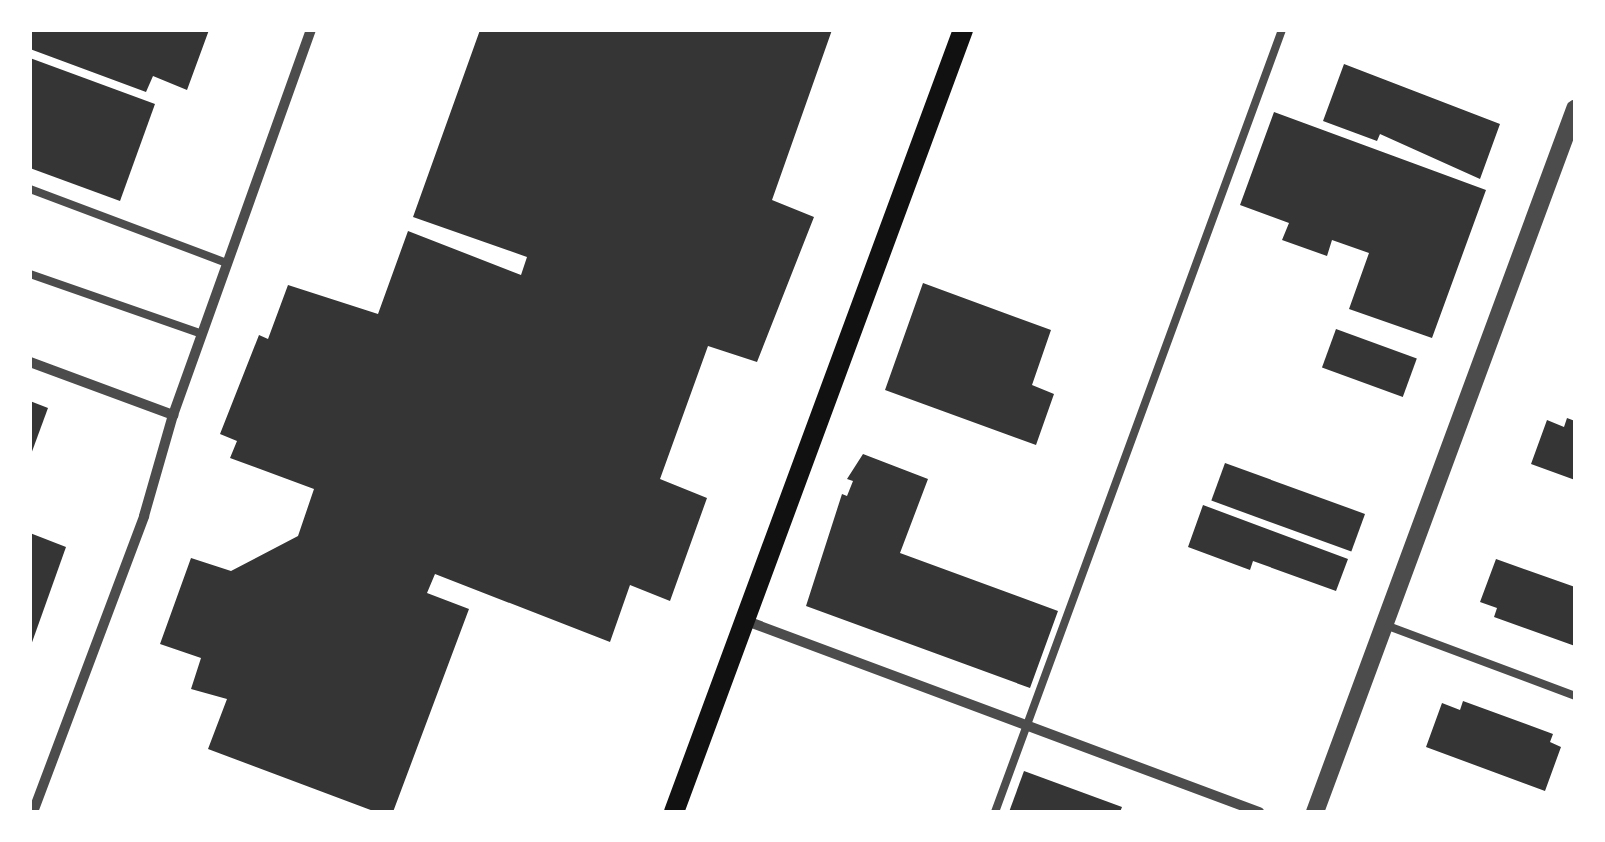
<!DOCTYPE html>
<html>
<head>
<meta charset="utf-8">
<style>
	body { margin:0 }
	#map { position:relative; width:1605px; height:842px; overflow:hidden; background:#fff; font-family:"Roboto Condensed",sans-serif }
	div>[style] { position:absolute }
	.building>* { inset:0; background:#353535; transform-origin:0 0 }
	.service>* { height:8px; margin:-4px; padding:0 4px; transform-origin:4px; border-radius:4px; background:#4c4c4c }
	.minor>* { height:10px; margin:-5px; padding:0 5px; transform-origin:5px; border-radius:5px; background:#4c4c4c }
	.tertiary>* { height:18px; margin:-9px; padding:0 9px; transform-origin:9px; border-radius:9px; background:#4c4c4c }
	.secondary>* { height:20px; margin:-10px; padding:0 10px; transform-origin:10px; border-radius:10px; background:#111 }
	span { translate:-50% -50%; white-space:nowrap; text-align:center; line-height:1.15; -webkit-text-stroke:9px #fff; paint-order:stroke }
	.frame { position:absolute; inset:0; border:32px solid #fff; pointer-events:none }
</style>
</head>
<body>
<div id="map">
	<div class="building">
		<i style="clip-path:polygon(209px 30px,187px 90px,153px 76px,146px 92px,30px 49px,31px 30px)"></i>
		<i style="clip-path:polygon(480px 30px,832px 30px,772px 200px,814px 217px,757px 362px,708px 346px,660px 479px,707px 498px,670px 601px,630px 585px,610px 642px,435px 574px,427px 593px,469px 609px,393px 812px,376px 812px,208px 749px,227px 699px,191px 689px,201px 658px,160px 644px,191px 558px,231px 571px,298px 536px,314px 489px,230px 458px,237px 441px,220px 434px,259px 335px,268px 339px,288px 285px,378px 314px,408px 231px,521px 275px,527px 257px,413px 217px)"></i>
		<i style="clip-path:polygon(30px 58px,155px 104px,120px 201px,30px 168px)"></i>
		<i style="clip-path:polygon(1344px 64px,1500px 124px,1480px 179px,1380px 134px,1377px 141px,1323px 121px)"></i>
		<i style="clip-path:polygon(1274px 112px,1486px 190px,1432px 338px,1349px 309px,1369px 253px,1332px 240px,1327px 256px,1282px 240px,1289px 223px,1240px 205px)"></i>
		<i style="clip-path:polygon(923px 283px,1051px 330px,1032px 385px,1054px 394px,1036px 445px,885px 390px)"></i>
		<i style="left:1336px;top:329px;width:86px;height:41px;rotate:20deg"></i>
		<i style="clip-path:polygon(30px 401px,48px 408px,30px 457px)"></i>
		<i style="clip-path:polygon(1567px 418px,1575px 421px,1575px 480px,1531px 464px,1547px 420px,1564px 427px)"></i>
		<i style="clip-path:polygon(863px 454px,928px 479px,900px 553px,1058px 611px,1030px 688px,806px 606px,842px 494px,847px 496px,853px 481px,847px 479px)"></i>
		<i style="left:1225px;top:463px;width:149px;height:40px;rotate:20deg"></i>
		<i style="clip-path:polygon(1203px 505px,1348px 559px,1336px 591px,1253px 561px,1250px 570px,1188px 547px)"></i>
		<i style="clip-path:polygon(30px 533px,66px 547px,30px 648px)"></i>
		<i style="clip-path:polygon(1496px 559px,1575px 587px,1575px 646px,1494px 617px,1497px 608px,1480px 602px)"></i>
		<i style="clip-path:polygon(1463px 701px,1553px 734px,1550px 742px,1561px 747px,1545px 791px,1426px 747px,1442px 703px,1460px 710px)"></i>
		<i style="clip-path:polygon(1024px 771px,1122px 807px,1120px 812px,1009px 812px)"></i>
	</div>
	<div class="service">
		<i style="left:30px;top:189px;width:210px;rotate:20.6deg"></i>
		<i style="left:30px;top:274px;width:182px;rotate:19.2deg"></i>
		<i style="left:1388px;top:626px;width:200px;rotate:20.5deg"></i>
		<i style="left:995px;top:812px;width:833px;rotate:-69.85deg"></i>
	</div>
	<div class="minor">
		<i style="left:30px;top:362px;width:153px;rotate:20.3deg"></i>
		<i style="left:744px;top:620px;width:550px;rotate:20.45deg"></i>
		<i style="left:33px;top:812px;width:316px;rotate:-69.4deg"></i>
		<i style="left:144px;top:516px;width:105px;rotate:-74deg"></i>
		<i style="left:173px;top:415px;width:409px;rotate:-70.3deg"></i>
	</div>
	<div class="tertiary">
		<i style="left:1315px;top:812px;width:750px;rotate:-69.7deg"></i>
	</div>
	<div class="secondary">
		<i style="left:674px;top:812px;width:834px;rotate:-69.72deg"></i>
	</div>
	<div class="frame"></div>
</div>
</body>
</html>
